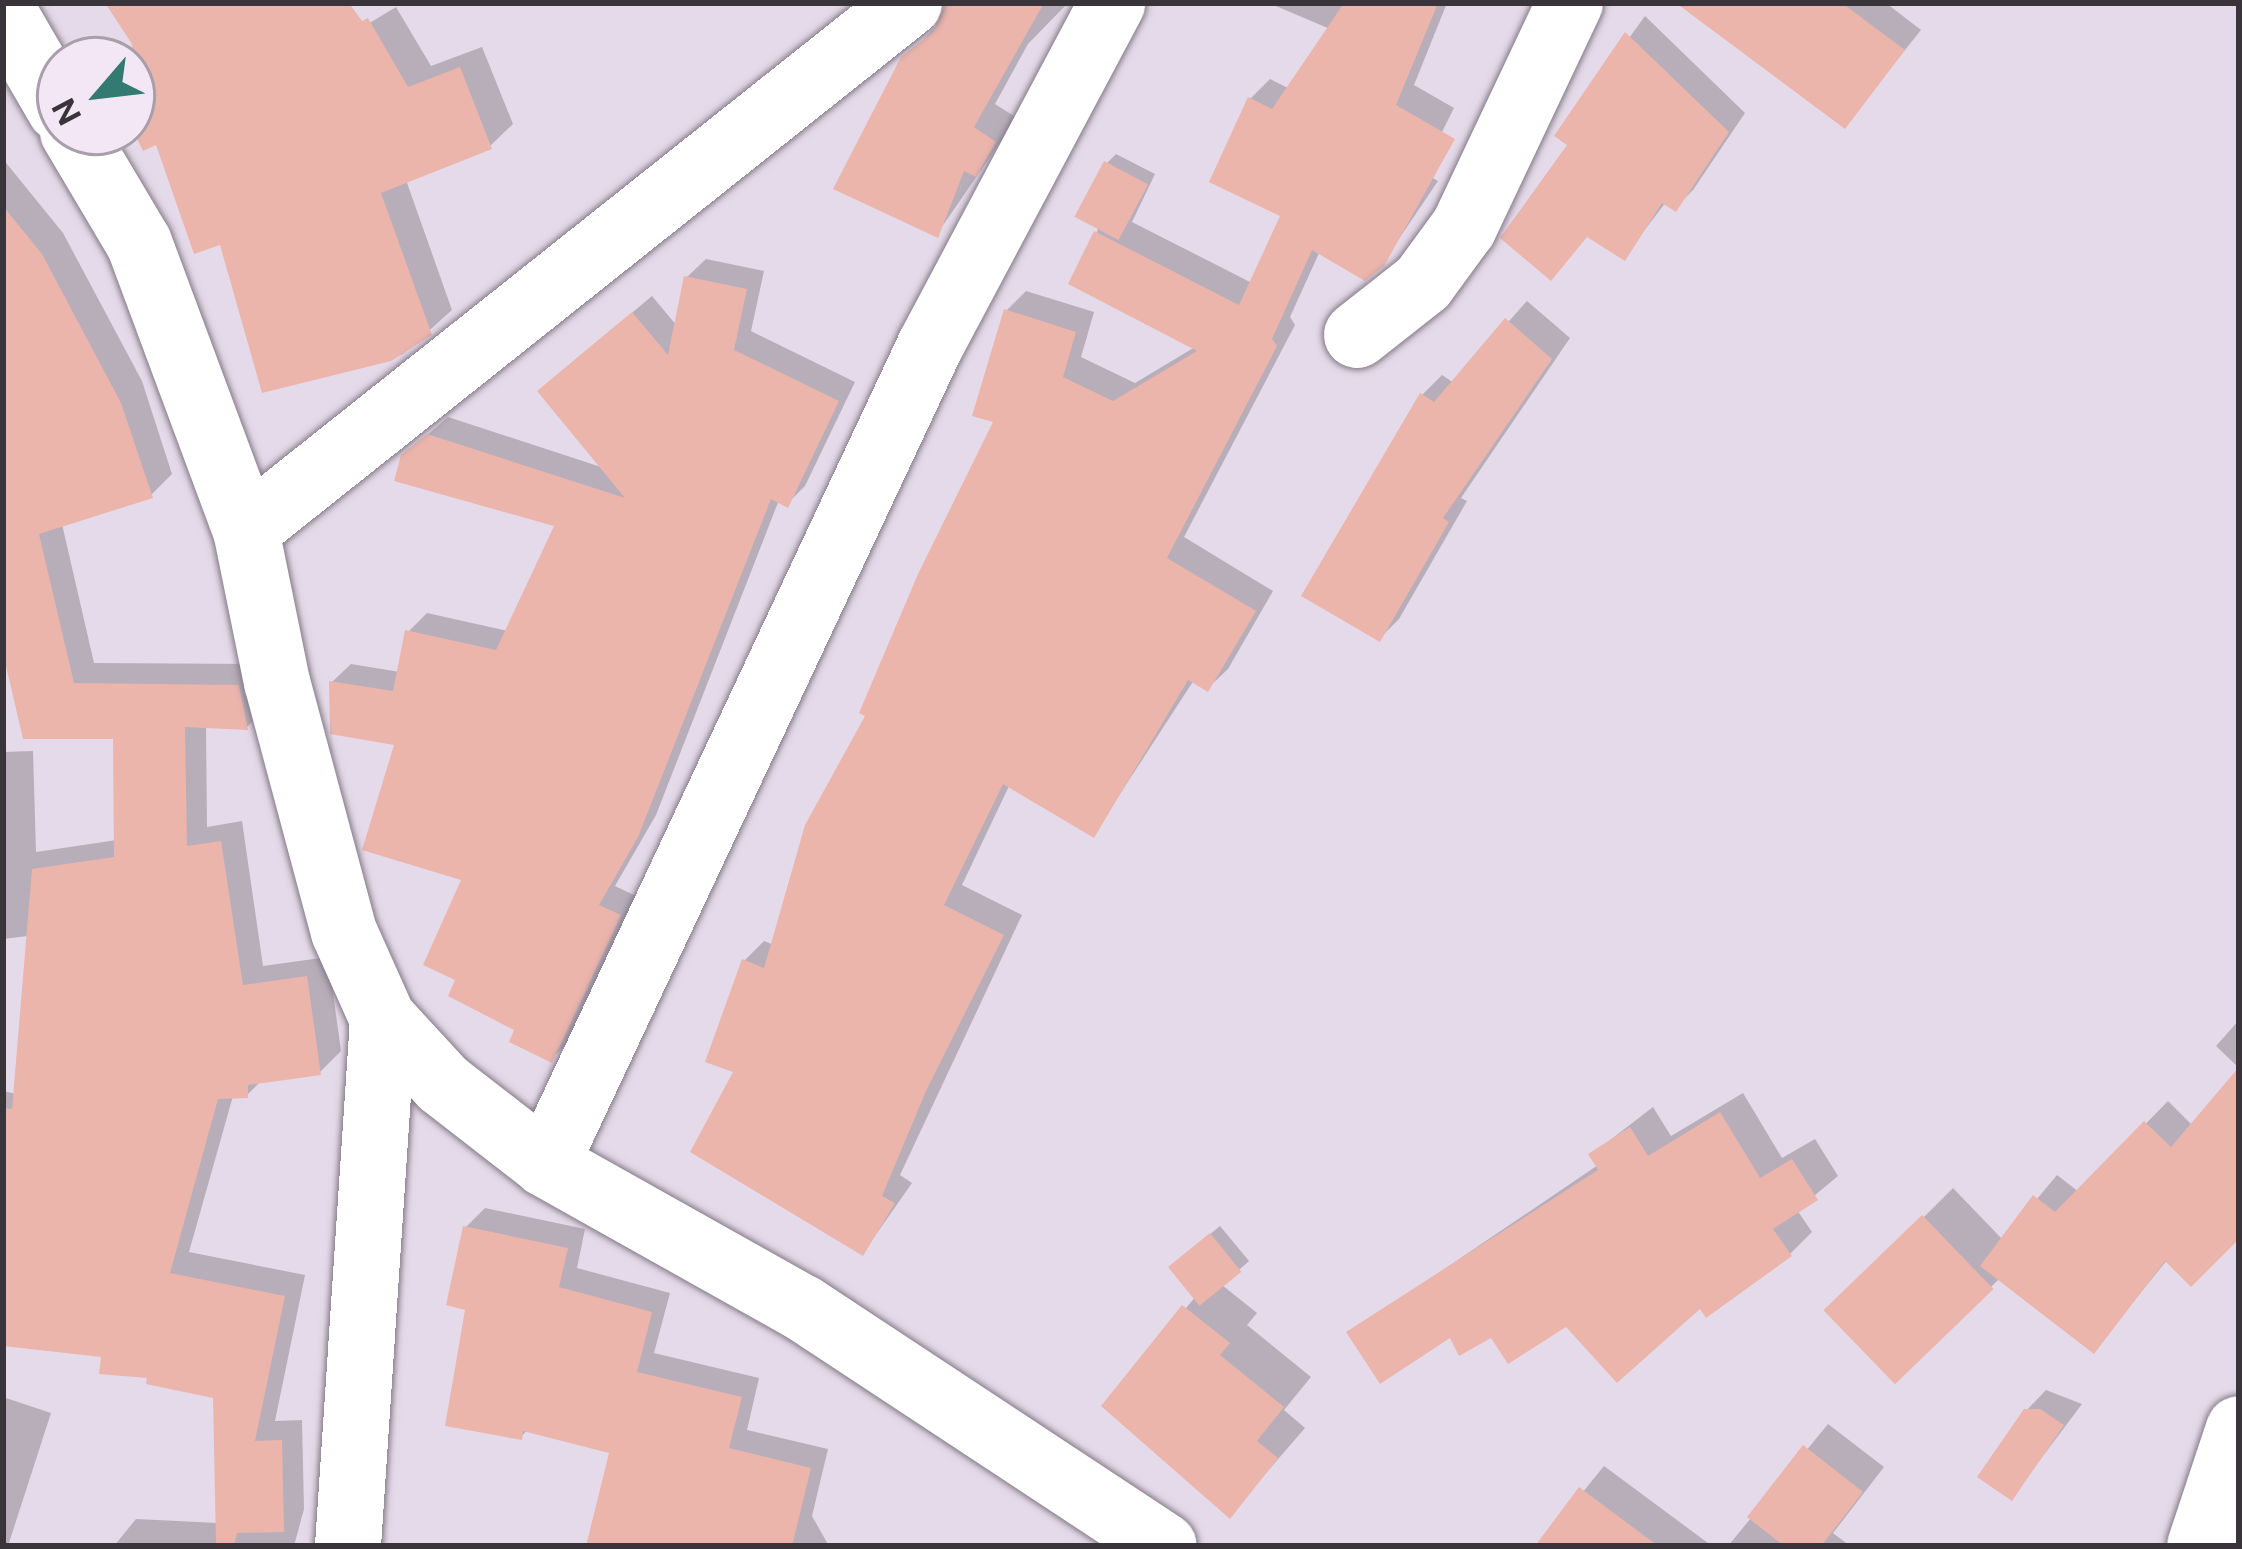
<!DOCTYPE html>
<html>
<head>
<meta charset="utf-8">
<style>
	body { margin:0 }
	#map { position:relative; width:2242px; height:1549px; overflow:hidden; background:#e5dae9; font-family:"DM Sans",sans-serif }
	div>[style] { position:absolute }
	.shadow>* { inset:0; background:#0003 }
	.building>* { inset:0; background:#ebb5ac; transform-origin:0 0 }
	.roads { filter:drop-shadow(0 0 3px #847987) drop-shadow(0 0 3px #847987) }
	.minor>* { height:66px; margin:-33px; padding:0 33px; transform-origin:33px; border-radius:33px; background:#fff }
	span { translate:-50% -50%; white-space:nowrap; text-align:center; line-height:1.15; -webkit-text-stroke:12px #f3e7f6; paint-order:stroke }
	.frame { position:absolute; inset:0; border:6px solid #38343a; pointer-events:none }
	.north { position:absolute; left:36px; top:36px; width:120px; height:120px; box-sizing:border-box; background:#f3e7f6; border:3px solid #a89fab; border-radius:50%; rotate:242deg; font-size:33px; font-weight:700; line-height:48px; text-align:center; color:#38343a }
	.north::after { content:''; display:block; margin:auto; width:42px; height:54px; background:#337a72; clip-path:polygon(50% 0,100% 100%,50% 72%,0 100%) }
</style>
</head>
<body>
<div id="map">
	<div class="shadow">
		<i style="clip-path:polygon(108px 3px,295px 3px,325px 50px,396px 7px,431px 66px,482px 47px,513px 124px,490px 146px,406px 180px,452px 310px,403px 354px,264px 389px,222px 241px,158px 141px,132px 120px,132px 60px,123px 60px,138px 48px)"></i>
		<i style="clip-path:polygon(948px 3px,1068px 3px,1028px 44px,995px 104px,1017px 118px,937px 234px,904px 59px,947px 16px)"></i>
		<i style="clip-path:polygon(1269px 3px,1447px 3px,1414px 85px,1454px 108px,1422px 172px,1438px 181px,1382px 264px,1320px 251px,1290px 317px,1295px 325px,1184px 537px,1273px 591px,1228px 669px,1208px 688px,1194px 680px,1094px 834px,1010px 784px,962px 885px,1022px 915px,900px 1175px,912px 1183px,863px 1253px,737px 1071px,744px 961px,764px 941px,774px 945px,997px 421px,1006px 311px,1026px 291px,1094px 312px,1081px 357px,1135px 383px,1195px 347px,1097px 233px,1107px 163px,1116px 154px,1155px 174px,1132px 222px,1252px 283px,1284px 214px,1250px 99px,1270px 79px,1288px 88px,1330px 29px)"></i>
		<i style="clip-path:polygon(1681px 3px,1886px 3px,1921px 30px,1845px 125px)"></i>
		<i style="clip-path:polygon(1645px 16px,1745px 113px,1693px 190px,1675px 208px,1666px 202px,1624px 257px,1571px 144px,1559px 135px)"></i>
		<i style="clip-path:polygon(3px 159px,63px 233px,142px 381px,172px 474px,151px 495px,62px 524px,94px 663px,260px 664px,268px 706px,247px 727px,206px 725px,207px 827px,242px 821px,263px 966px,328px 957px,341px 1051px,320px 1072px,262px 1080px,247px 1095px,233px 1096px,189px 1252px,305px 1275px,275px 1421px,302px 1420px,304px 1509px,294px 1546px,114px 1546px,136px 1519px,218px 1523px,216px 1396px,104px 1355px,3px 1343px,3px 1091px,17px 1094px,36px 935px,3px 939px,3px 752px,33px 751px,36px 852px,117px 840px,116px 736px,3px 640px)"></i>
		<i style="clip-path:polygon(706px 259px,764px 271px,751px 331px,855px 382px,805px 486px,787px 504px,779px 500px,656px 815px,615px 886px,638px 897px,570px 1041px,551px 1059px,459px 979px,465px 878px,398px 743px,332px 682px,351px 664px,400px 672px,408px 632px,427px 613px,508px 631px,558px 524px,403px 456px,448px 417px,604px 468px,560px 373px,652px 296px,677px 326px,687px 277px)"></i>
		<i style="clip-path:polygon(1527px 301px,1570px 338px,1461px 498px,1467px 501px,1399px 619px,1380px 638px,1422px 395px,1442px 375px,1454px 383px)"></i>
		<i style="clip-path:polygon(2239px 1020px,2239px 1068px,2216px 1046px)"></i>
		<i style="clip-path:polygon(2239px 1071px,2239px 1235px,2168px 1259px,2094px 1350px,2000px 1278px,1897px 1381px,1829px 1312px,1953px 1188px,2003px 1240px,2057px 1175px,2079px 1192px,2168px 1101px,2193px 1126px)"></i>
		<i style="clip-path:polygon(1743px 1093px,1782px 1158px,1815px 1139px,1838px 1176px,1797px 1210px,1812px 1232px,1790px 1254px,1700px 1305px,1492px 1334px,1350px 1333px,1598px 1165px,1592px 1154px,1653px 1107px,1671px 1136px)"></i>
		<i style="clip-path:polygon(485px 1208px,585px 1229px,577px 1268px,670px 1293px,654px 1353px,759px 1378px,747px 1430px,828px 1449px,812px 1516px,829px 1546px,590px 1546px,613px 1451px,528px 1429px,521px 1437px,469px 1307px,466px 1227px)"></i>
		<i style="clip-path:polygon(1220px 1226px,1249px 1261px,1222px 1285px,1257px 1313px,1247px 1325px,1311px 1377px,1284px 1410px,1305px 1428px,1230px 1515px,1105px 1405px,1196px 1296px,1181px 1258px)"></i>
		<i style="clip-path:polygon(2046px 1390px,2082px 1404px,2012px 1497px,2026px 1411px)"></i>
		<i style="clip-path:polygon(3px 1397px,51px 1413px,8px 1546px,3px 1546px)"></i>
		<i style="clip-path:polygon(1828px 1424px,1884px 1467px,1833px 1533px,1850px 1546px,1715px 1546px,1728px 1546px)"></i>
		<i style="clip-path:polygon(1604px 1466px,1712px 1546px,1539px 1546px)"></i>
	</div>
	<div class="building">
		<i style="clip-path:polygon(105px 3px,349px 3px,362px 21px,368px 18px,408px 87px,460px 67px,492px 149px,381px 193px,432px 335px,391px 361px,262px 393px,220px 245px,194px 254px,156px 145px,143px 151px,132px 128px,132px 44px)"></i>
		<i style="clip-path:polygon(946px 3px,1044px 3px,974px 127px,996px 142px,976px 177px,964px 171px,938px 238px,833px 189px,901px 57px,933px 32px)"></i>
		<i style="clip-path:polygon(1344px 3px,1438px 3px,1396px 105px,1455px 139px,1384px 266px,1365px 281px,1312px 250px,1272px 339px,1277px 346px,1167px 558px,1256px 611px,1208px 692px,1188px 680px,1094px 838px,1003px 784px,944px 905px,1004px 935px,926px 1091px,882px 1196px,895px 1203px,863px 1256px,690px 1152px,733px 1072px,705px 1062px,742px 959px,764px 968px,805px 825px,865px 716px,859px 713px,918px 574px,993px 422px,972px 416px,1004px 309px,1076px 332px,1063px 377px,1113px 401px,1197px 351px,1068px 284px,1094px 231px,1239px 305px,1280px 216px,1209px 182px,1248px 97px,1272px 109px)"></i>
		<i style="clip-path:polygon(1676px 3px,1842px 3px,1905px 50px,1845px 129px)"></i>
		<i style="clip-path:polygon(1625px 32px,1729px 132px,1676px 212px,1662px 203px,1625px 261px,1587px 237px,1551px 281px,1500px 238px,1567px 145px,1554px 136px)"></i>
		<i style="left:1104px;top:161px;width:50px;height:63px;rotate:28deg"></i>
		<i style="clip-path:polygon(3px 206px,42px 254px,121px 403px,153px 498px,39px 534px,74px 683px,239px 685px,248px 730px,185px 727px,187px 846px,221px 841px,243px 985px,307px 976px,321px 1075px,248px 1085px,248px 1098px,218px 1099px,170px 1273px,285px 1296px,255px 1441px,282px 1440px,284px 1532px,237px 1533px,234px 1546px,216px 1544px,213px 1398px,146px 1384px,147px 1378px,99px 1374px,101px 1357px,3px 1346px,3px 1108px,12px 1109px,32px 869px,114px 857px,113px 739px,23px 739px,3px 653px)"></i>
		<i style="clip-path:polygon(684px 276px,747px 289px,734px 350px,839px 401px,788px 508px,771px 499px,638px 837px,599px 905px,621px 915px,552px 1063px,509px 1042px,514px 1030px,448px 996px,455px 980px,423px 965px,461px 880px,362px 850px,394px 745px,330px 734px,329px 681px,393px 691px,405px 630px,496px 650px,554px 526px,394px 481px,401px 455px,427px 434px,625px 498px,537px 391px,632px 312px,668px 355px)"></i>
		<i style="clip-path:polygon(1505px 318px,1552px 359px,1443px 518px,1449px 522px,1380px 642px,1301px 596px,1420px 393px,1434px 402px)"></i>
		<i style="clip-path:polygon(2239px 1067px,2239px 1239px,2191px 1287px,2165px 1261px,2094px 1354px,1980px 1266px,2033px 1195px,2055px 1212px,2144px 1121px,2171px 1147px)"></i>
		<i style="clip-path:polygon(1720px 1112px,1760px 1178px,1792px 1159px,1818px 1200px,1773px 1229px,1792px 1256px,1706px 1318px,1700px 1309px,1617px 1383px,1566px 1327px,1508px 1364px,1491px 1338px,1459px 1356px,1450px 1338px,1380px 1384px,1346px 1332px,1598px 1170px,1588px 1154px,1630px 1127px,1648px 1156px)"></i>
		<i style="left:1922px;top:1215px;width:103px;height:137px;rotate:46deg"></i>
		<i style="clip-path:polygon(463px 1226px,568px 1248px,559px 1287px,652px 1312px,637px 1372px,742px 1397px,729px 1448px,811px 1468px,792px 1546px,586px 1546px,609px 1453px,523px 1431px,522px 1440px,445px 1426px,465px 1310px,446px 1305px)"></i>
		<i style="left:1210px;top:1233px;width:50px;height:54px;rotate:51deg"></i>
		<i style="clip-path:polygon(1182px 1305px,1230px 1343px,1220px 1355px,1284px 1407px,1257px 1441px,1278px 1458px,1230px 1519px,1101px 1406px)"></i>
		<i style="clip-path:polygon(2024px 1409px,2040px 1409px,2064px 1425px,2012px 1501px,1977px 1477px)"></i>
		<i style="clip-path:polygon(1803px 1445px,1863px 1492px,1821px 1546px,1784px 1546px,1747px 1517px)"></i>
		<i style="clip-path:polygon(1579px 1487px,1658px 1546px,1535px 1546px)"></i>
	</div>
	<div class="roads">
		<div class="minor">
			<i style="left:3px;top:11px;width:113px;rotate:59.8deg"></i>
			<i style="left:73px;top:132px;width:129px;rotate:59.3deg"></i>
			<i style="left:139px;top:243px;width:306px;rotate:69.6deg"></i>
			<i style="left:246px;top:530px;width:155px;rotate:78.5deg"></i>
			<i style="left:277px;top:682px;width:259px;rotate:75deg"></i>
			<i style="left:344px;top:932px;width:95px;rotate:65.9deg"></i>
			<i style="left:383px;top:1019px;width:88px;rotate:47.3deg"></i>
			<i style="left:443px;top:1084px;width:130px;rotate:37.8deg"></i>
			<i style="left:546px;top:1164px;width:295px;rotate:29.3deg"></i>
			<i style="left:803px;top:1308px;width:432px;rotate:33.4deg"></i>
			<i style="left:1357px;top:335px;width:84px;rotate:-38.2deg"></i>
			<i style="left:1423px;top:283px;width:69px;rotate:-53.8deg"></i>
			<i style="left:1464px;top:227px;width:248px;rotate:-64.7deg"></i>
			<i style="left:246px;top:530px;width:847px;rotate:-38.48deg"></i>
			<i style="left:546px;top:1164px;width:904px;rotate:-64.85deg"></i>
			<i style="left:930px;top:346px;width:388px;rotate:-62deg"></i>
			<i style="left:348px;top:1546px;width:528px;rotate:-86.2deg"></i>
			<i style="left:2200px;top:1546px;width:123px;rotate:-71.6deg"></i>
		</div>
	</div>
	<div class="frame"></div>
	<div class="north">N</div>
</div>
</body>
</html>
